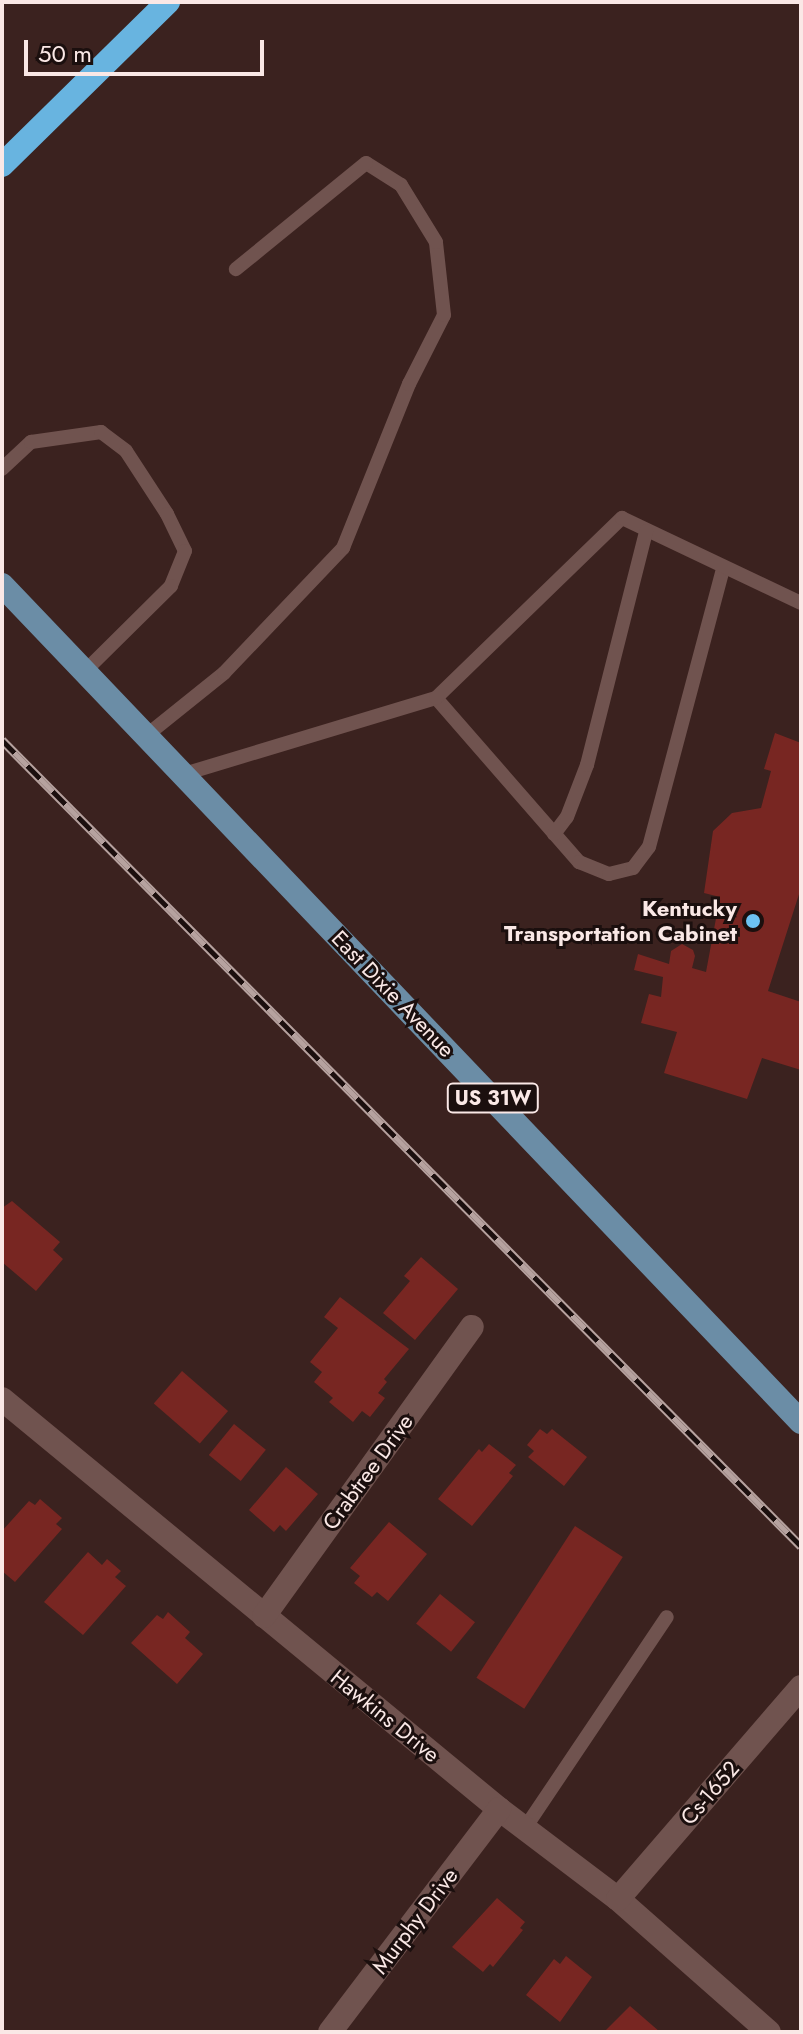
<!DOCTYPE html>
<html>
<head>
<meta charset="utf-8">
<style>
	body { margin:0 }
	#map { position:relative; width:803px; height:2034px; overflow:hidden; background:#3b221f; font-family:Jost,sans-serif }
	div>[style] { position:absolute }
	.building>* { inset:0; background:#782622; transform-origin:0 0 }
	.lane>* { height:14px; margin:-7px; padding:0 7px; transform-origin:7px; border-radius:7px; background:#70534f }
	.street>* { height:24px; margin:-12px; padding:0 12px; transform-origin:12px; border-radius:12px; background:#70534f }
	.primary>* { height:24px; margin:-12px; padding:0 12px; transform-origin:12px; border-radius:12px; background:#6b8da6 }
	.highway>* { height:24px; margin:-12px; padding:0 12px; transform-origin:12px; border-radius:12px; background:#68b4e0 }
	.rail>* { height:9px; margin-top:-4.5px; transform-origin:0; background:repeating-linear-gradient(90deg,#1b0f0e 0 18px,#b6a29f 0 36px); box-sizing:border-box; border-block:2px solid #b6a29f }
	.dots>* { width:22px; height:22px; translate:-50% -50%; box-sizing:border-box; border:4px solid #1b0f0e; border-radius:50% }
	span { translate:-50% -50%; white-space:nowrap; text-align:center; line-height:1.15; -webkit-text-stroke:6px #1b0f0e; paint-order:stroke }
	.shield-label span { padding:2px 6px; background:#1b0f0e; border:2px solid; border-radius:6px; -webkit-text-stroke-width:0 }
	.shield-label { font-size:20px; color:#fae8e6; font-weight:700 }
	.poi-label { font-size:22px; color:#fae8e6; font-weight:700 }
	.right { translate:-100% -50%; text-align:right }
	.street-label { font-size:22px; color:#fae8e6 }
	.frame { position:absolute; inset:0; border:4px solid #fae8e6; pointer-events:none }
	.scale { position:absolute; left:24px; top:40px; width:240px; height:36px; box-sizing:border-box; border:4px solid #fae8e6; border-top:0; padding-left:10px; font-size:24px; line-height:28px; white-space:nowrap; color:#fae8e6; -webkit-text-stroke:6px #1b0f0e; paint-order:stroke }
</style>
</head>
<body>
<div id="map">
	<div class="building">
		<i style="clip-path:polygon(775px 733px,801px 743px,801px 888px,768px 991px,801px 1002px,801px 1070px,762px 1058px,747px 1099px,664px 1073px,677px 1032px,641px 1023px,649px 994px,661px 997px,663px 977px,634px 970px,638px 954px,669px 964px,671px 951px,682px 944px,693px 950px,695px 956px,692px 968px,706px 972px,720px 897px,704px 893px,713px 831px,732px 813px,761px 808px,771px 771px,764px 769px)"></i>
		<i style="clip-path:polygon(12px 1201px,60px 1242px,53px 1250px,63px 1259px,36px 1291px,2px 1262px,2px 1208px)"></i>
		<i style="clip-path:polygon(421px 1257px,458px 1289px,415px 1340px,383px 1313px,410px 1281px,404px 1276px)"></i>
		<i style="clip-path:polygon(340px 1297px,409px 1349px,384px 1379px,387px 1382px,378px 1393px,385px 1398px,370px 1417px,362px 1411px,353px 1422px,329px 1402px,333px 1398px,314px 1382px,322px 1372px,310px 1362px,338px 1328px,324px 1317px)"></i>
		<i style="left:182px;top:1371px;width:61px;height:43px;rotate:41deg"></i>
		<i style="left:234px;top:1424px;width:41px;height:40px;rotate:39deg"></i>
		<i style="clip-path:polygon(540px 1429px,547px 1434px,552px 1429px,587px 1457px,564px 1486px,528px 1457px,534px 1451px,527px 1445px)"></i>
		<i style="clip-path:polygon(489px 1444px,516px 1465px,509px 1473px,513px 1476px,472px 1526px,438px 1499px,479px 1449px,482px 1452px)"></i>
		<i style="clip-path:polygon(286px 1467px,318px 1494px,286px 1531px,280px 1525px,274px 1532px,249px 1510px)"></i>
		<i style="clip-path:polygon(40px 1499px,62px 1518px,56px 1524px,62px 1529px,15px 1582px,2px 1571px,2px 1531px,29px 1501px,35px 1505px)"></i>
		<i style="clip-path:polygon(389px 1522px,427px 1554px,388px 1601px,377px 1592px,372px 1597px,354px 1583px,360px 1576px,350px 1568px)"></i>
		<i style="left:575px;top:1526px;width:57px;height:181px;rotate:33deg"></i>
		<i style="clip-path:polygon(88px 1552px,102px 1565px,107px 1559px,121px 1571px,115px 1577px,126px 1586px,83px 1635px,44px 1602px)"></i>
		<i style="left:440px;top:1594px;width:45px;height:38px;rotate:39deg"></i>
		<i style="clip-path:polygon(168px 1612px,190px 1632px,185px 1638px,203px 1654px,177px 1684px,131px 1643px,157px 1615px,163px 1619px)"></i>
		<i style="clip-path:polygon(497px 1898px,525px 1922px,520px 1928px,523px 1930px,493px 1967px,490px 1964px,483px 1972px,452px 1947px)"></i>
		<i style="clip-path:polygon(566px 1956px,592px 1977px,560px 2022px,526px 1995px,554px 1959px,560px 1964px)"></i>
		<i style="clip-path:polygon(630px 2006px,660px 2032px,604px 2032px)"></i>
	</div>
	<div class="lane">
		<i style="left:2px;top:469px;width:40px;rotate:-43deg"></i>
		<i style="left:31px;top:442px;width:71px;rotate:-8.1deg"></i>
		<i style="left:101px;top:432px;width:31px;rotate:37deg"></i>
		<i style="left:126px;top:451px;width:75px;rotate:56.9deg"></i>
		<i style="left:167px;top:514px;width:41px;rotate:64.1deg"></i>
		<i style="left:185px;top:551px;width:38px;rotate:112deg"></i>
		<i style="left:171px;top:586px;width:121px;rotate:135.3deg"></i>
		<i style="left:436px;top:698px;width:218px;rotate:48.9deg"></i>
		<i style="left:579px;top:862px;width:32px;rotate:22deg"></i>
		<i style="left:609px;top:874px;width:25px;rotate:-14deg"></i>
		<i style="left:633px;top:868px;width:26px;rotate:-53deg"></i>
		<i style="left:649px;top:847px;width:289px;rotate:-75.1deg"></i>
		<i style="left:147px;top:735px;width:99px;rotate:-38.8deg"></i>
		<i style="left:224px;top:673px;width:173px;rotate:-46.4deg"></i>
		<i style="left:343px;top:548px;width:177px;rotate:-68.1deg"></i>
		<i style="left:409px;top:384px;width:77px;rotate:-63.1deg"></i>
		<i style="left:444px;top:315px;width:73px;rotate:-96.3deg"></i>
		<i style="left:436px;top:242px;width:67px;rotate:-121.6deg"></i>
		<i style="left:401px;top:185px;width:41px;rotate:-147.8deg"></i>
		<i style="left:366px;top:163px;width:168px;rotate:140.8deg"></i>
		<i style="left:184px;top:774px;width:263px;rotate:-16.8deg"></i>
		<i style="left:436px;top:698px;width:259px;rotate:-44.1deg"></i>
		<i style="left:622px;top:518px;width:198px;rotate:25.4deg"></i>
		<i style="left:554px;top:834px;width:21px;rotate:-53deg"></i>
		<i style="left:567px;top:817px;width:56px;rotate:-69deg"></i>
		<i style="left:587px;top:765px;width:241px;rotate:-75.8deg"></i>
		<i style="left:525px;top:1828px;width:254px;rotate:-56.1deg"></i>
	</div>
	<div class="street">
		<i style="left:2px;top:1399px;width:644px;rotate:39.52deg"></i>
		<i style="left:499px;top:1809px;width:149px;rotate:37.1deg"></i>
		<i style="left:618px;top:1899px;width:201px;rotate:41.4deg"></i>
		<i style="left:264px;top:1616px;width:356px;rotate:-54.3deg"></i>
		<i style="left:618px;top:1899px;width:280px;rotate:-49.2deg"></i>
		<i style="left:330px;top:2032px;width:280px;rotate:-52.8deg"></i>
	</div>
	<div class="primary">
		<i style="left:2px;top:585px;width:1157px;rotate:46.33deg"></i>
	</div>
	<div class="highway">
		<i style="left:2px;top:165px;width:233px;rotate:-44.5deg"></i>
	</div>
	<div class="rail">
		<i style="left:2px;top:740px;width:1135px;rotate:45.25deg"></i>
	</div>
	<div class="dots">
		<i style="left:753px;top:921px;background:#6dc2f3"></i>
	</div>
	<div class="shield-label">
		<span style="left:493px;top:1098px">US 31W</span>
	</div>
	<div class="poi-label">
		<span class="right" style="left:737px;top:921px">Kentucky<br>Transportation Cabinet</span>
	</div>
	<div class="street-label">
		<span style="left:393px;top:994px;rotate:46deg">East Dixie Avenue</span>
		<span style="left:368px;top:1472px;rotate:-54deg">Crabtree Drive</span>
		<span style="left:385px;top:1716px;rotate:39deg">Hawkins Drive</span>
		<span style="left:710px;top:1793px;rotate:-49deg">Cs-1652</span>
		<span style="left:415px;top:1921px;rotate:-53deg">Murphy Drive</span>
	</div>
	<div class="frame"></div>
	<div class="scale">50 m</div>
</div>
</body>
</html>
